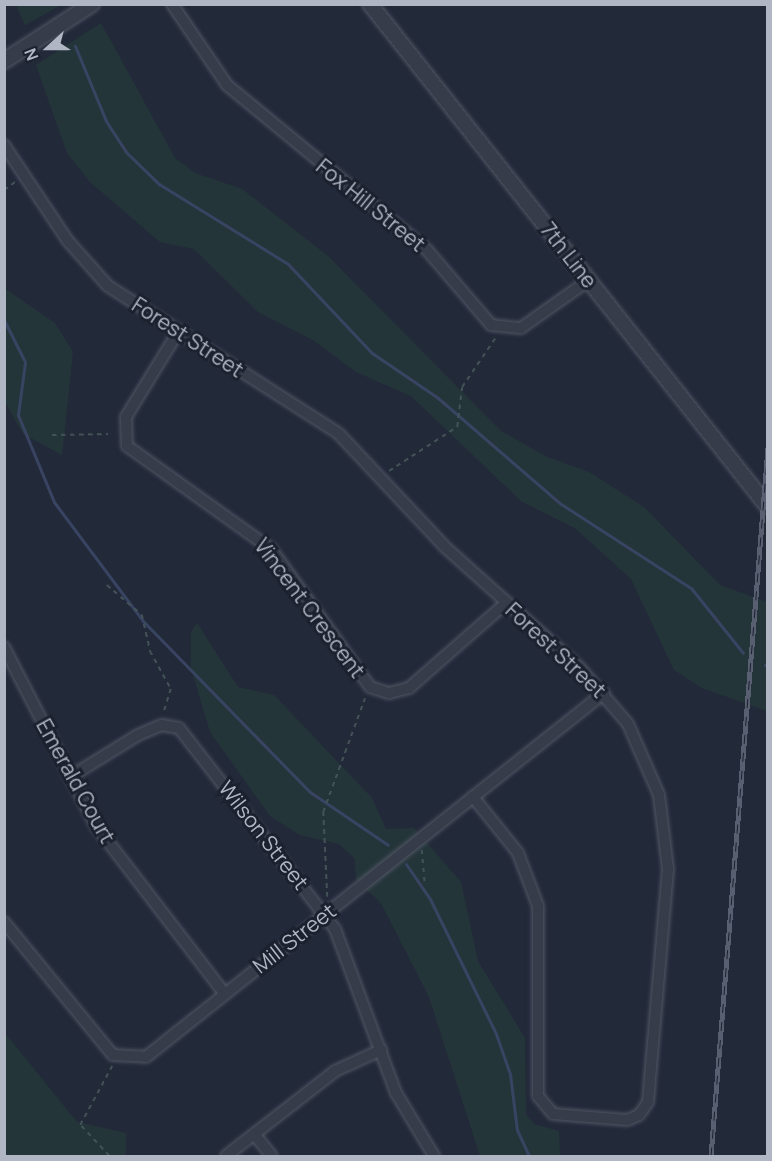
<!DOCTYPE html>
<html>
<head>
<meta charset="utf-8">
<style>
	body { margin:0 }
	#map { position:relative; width:772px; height:1161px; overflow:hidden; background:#222939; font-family:Manrope,sans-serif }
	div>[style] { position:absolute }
	.green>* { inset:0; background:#24353a }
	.stream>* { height:3px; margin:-1.5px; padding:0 1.5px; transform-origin:1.5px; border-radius:1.5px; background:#384462 }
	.path>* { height:1.5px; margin-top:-0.75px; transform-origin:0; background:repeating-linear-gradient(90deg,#425257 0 4.5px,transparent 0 9px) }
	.roads { filter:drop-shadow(0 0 2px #515664) drop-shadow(0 0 2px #515664) }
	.minor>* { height:10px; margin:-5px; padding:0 5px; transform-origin:5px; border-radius:5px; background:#363c49 }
	.tertiary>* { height:14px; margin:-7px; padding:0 7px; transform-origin:7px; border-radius:7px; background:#363c49 }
	.rail>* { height:5px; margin-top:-2.5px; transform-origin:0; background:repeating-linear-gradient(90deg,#1b212e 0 9px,#585f70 0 18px); box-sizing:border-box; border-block:2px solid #585f70 }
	span { translate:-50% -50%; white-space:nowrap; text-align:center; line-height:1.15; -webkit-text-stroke:6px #1b212e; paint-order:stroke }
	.street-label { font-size:21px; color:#b1b6c5 }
	.frame { position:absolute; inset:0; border:6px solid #b1b6c5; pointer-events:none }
	.north { position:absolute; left:18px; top:18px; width:60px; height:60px; -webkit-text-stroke:4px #1b212e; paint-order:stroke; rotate:249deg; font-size:16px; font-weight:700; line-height:24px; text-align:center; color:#b1b6c5 }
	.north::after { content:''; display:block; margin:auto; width:21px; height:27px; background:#b1b6c5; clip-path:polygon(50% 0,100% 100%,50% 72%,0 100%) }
</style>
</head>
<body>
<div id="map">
	<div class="green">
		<i style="clip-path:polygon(16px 5px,61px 5px,25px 25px)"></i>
		<i style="clip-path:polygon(101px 23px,175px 158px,195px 173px,242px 189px,328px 256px,501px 431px,547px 457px,589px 472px,644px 507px,720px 585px,767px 602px,767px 711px,702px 688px,674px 670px,631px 579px,575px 528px,521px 501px,411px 396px,356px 372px,313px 340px,258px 312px,194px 249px,160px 242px,90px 182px,67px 153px,36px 65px)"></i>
		<i style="clip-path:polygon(4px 288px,55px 323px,73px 352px,62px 455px,23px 434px,5px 402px)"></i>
		<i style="clip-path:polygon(197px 623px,238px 687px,274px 695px,372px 798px,386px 829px,414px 828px,461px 882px,478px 961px,525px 1038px,526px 1114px,534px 1124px,559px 1131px,560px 1156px,480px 1156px,429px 997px,381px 903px,356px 880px,355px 859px,339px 844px,300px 835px,270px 816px,210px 732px,191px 668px,191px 632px)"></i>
		<i style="clip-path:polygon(5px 1033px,77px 1122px,126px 1133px,126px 1156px,5px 1156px)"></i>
	</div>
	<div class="stream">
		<i style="left:75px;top:46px;width:81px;rotate:67.5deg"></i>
		<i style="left:106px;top:121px;width:38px;rotate:57deg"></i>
		<i style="left:127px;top:153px;width:45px;rotate:44.1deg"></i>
		<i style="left:159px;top:184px;width:152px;rotate:31.8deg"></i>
		<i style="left:288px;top:264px;width:122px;rotate:46.7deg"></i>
		<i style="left:372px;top:353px;width:80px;rotate:34.3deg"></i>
		<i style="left:438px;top:398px;width:162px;rotate:40.8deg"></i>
		<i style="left:561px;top:504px;width:155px;rotate:32.9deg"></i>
		<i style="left:691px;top:588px;width:83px;rotate:51.3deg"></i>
		<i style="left:4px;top:320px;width:47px;rotate:63.4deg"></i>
		<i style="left:25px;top:362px;width:53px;rotate:97.5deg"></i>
		<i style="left:18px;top:415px;width:94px;rotate:67.5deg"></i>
		<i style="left:54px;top:502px;width:149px;rotate:53.2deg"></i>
		<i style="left:143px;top:621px;width:239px;rotate:45.7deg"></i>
		<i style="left:310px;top:792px;width:94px;rotate:34.2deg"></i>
		<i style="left:765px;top:665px;width:3px;rotate:18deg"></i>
		<i style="left:406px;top:864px;width:42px;rotate:55.6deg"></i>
		<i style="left:430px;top:899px;width:150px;rotate:63.9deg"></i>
		<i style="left:496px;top:1034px;width:42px;rotate:70.7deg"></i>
		<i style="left:510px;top:1074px;width:56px;rotate:82.9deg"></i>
		<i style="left:517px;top:1130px;width:29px;rotate:65deg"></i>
	</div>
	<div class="path">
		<i style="left:4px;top:190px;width:14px;rotate:-36deg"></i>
		<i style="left:52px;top:435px;width:56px;rotate:-1deg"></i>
		<i style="left:389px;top:471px;width:81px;rotate:-32.9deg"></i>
		<i style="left:457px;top:427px;width:40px;rotate:-82.9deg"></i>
		<i style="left:462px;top:387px;width:60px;rotate:-55.8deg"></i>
		<i style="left:107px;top:585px;width:46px;rotate:40.6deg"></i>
		<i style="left:142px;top:615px;width:37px;rotate:77deg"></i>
		<i style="left:150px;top:651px;width:43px;rotate:61.1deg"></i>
		<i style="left:171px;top:689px;width:24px;rotate:107deg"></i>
		<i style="left:422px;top:850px;width:32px;rotate:85deg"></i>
		<i style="left:327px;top:897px;width:85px;rotate:-92.7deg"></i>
		<i style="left:323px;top:812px;width:121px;rotate:-69.8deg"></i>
		<i style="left:109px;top:1156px;width:42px;rotate:-133.1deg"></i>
		<i style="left:80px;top:1125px;width:67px;rotate:-61.5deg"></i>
	</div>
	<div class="roads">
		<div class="minor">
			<i style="left:172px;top:4px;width:98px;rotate:55.8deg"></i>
			<i style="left:227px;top:85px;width:259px;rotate:39.5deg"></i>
			<i style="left:427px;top:250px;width:99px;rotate:49.5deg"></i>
			<i style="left:491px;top:325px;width:30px;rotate:6deg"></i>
			<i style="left:521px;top:328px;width:83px;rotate:-35.2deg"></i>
			<i style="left:4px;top:145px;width:115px;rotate:56.3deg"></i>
			<i style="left:68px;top:241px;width:60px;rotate:48.4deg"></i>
			<i style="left:108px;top:286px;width:274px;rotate:32.6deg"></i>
			<i style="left:339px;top:434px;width:154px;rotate:46.8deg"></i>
			<i style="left:444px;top:546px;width:181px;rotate:41.9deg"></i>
			<i style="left:579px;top:667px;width:75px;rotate:49.3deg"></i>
			<i style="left:628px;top:724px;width:77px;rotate:66.4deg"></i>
			<i style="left:659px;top:795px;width:75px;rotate:83.1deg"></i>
			<i style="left:668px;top:869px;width:234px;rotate:94.9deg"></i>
			<i style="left:648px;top:1102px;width:16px;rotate:125deg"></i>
			<i style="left:639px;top:1115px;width:13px;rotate:157deg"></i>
			<i style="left:627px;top:1120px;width:74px;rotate:-175.4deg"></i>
			<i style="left:553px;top:1114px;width:23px;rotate:-130deg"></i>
			<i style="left:538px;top:1096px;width:190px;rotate:-90deg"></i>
			<i style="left:538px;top:906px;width:57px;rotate:-110.7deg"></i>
			<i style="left:518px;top:853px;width:72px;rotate:-128.8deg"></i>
			<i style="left:178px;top:332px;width:100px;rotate:121.5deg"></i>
			<i style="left:126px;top:417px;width:29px;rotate:88deg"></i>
			<i style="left:127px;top:446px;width:177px;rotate:35.6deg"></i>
			<i style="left:271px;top:549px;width:170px;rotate:54.3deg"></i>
			<i style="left:370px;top:687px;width:20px;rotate:18deg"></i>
			<i style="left:389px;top:693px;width:21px;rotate:-14deg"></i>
			<i style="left:409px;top:688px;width:129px;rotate:-41.2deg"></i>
			<i style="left:4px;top:647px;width:201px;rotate:62.8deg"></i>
			<i style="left:96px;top:826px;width:210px;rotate:52.5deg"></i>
			<i style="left:70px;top:777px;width:80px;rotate:-31.7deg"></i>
			<i style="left:138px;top:735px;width:26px;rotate:-23deg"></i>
			<i style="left:162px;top:725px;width:17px;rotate:10deg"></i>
			<i style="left:179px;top:728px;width:254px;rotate:52.2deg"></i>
			<i style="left:335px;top:929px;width:175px;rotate:69.6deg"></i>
			<i style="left:396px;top:1093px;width:74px;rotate:58.9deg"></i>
			<i style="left:4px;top:922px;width:172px;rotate:50.7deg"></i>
			<i style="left:113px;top:1055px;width:33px;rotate:3deg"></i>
			<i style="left:146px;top:1057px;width:585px;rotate:-38.48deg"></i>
			<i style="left:254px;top:1134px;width:28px;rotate:51deg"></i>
			<i style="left:226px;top:1156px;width:138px;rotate:-37.9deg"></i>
			<i style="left:335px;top:1071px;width:51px;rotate:-24.5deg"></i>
		</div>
		<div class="tertiary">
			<i style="left:370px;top:4px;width:641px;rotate:51.65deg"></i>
			<i style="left:4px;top:61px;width:105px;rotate:-32.9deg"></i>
		</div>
	</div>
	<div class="rail">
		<i style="left:711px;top:1156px;width:711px;rotate:-85.4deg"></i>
	</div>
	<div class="street-label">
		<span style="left:371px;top:205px;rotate:39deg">Fox Hill Street</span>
		<span style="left:569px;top:255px;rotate:52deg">7th Line</span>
		<span style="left:188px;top:337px;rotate:33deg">Forest Street</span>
		<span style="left:310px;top:608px;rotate:53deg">Vincent Crescent</span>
		<span style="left:556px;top:650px;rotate:43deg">Forest Street</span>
		<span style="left:76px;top:781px;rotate:61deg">Emerald Court</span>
		<span style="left:264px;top:835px;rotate:52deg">Wilson Street</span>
		<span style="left:294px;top:938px;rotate:-38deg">Mill Street</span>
	</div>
	<div class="frame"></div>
	<div class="north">N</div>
</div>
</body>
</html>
